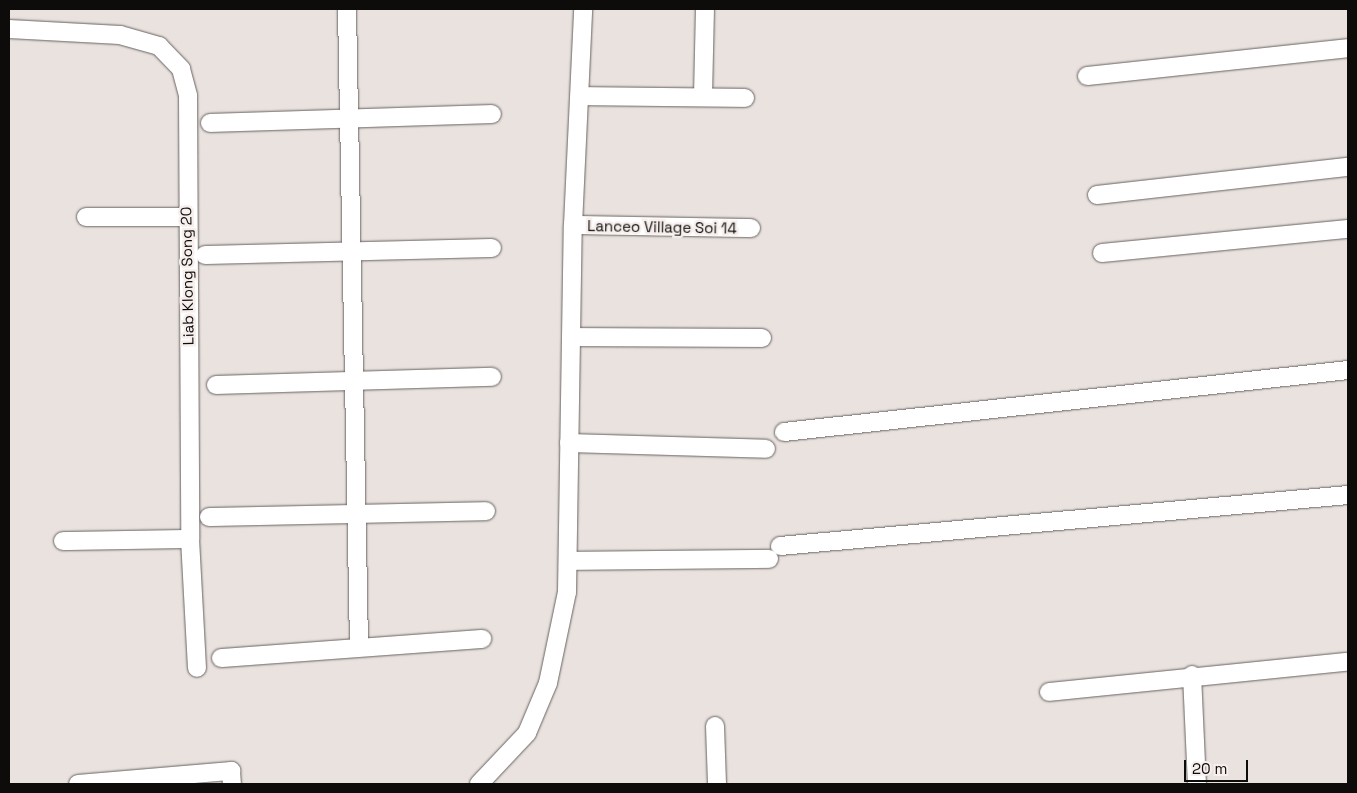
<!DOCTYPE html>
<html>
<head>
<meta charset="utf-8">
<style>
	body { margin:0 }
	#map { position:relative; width:1357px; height:793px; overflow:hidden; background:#e9e2df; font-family:"Space Grotesk",sans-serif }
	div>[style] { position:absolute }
	.roads { filter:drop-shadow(0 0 1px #686260) drop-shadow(0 0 1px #686260) }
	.minor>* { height:18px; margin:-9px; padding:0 9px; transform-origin:9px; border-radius:9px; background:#fff }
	span { translate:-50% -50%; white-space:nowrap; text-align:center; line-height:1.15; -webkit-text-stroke:5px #f7efed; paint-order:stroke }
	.street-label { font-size:15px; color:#0e0c0b }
	.frame { position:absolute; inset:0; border:10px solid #0e0c0b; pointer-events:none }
	.scale { position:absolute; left:1184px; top:760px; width:64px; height:22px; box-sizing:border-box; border:2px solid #0e0c0b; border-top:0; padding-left:6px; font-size:15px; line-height:18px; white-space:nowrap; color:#0e0c0b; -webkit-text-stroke:4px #f7efed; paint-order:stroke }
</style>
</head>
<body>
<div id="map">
	<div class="roads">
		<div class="minor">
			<i style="left:347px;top:9px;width:638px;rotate:88.92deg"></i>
			<i style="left:9px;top:29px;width:111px;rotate:3.1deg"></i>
			<i style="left:120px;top:35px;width:41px;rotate:15.8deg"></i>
			<i style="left:159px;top:46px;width:32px;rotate:46deg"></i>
			<i style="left:181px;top:69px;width:28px;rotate:75deg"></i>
			<i style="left:188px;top:96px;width:443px;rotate:89.7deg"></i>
			<i style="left:190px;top:539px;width:129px;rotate:86.9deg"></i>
			<i style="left:1087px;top:76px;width:262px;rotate:-6.1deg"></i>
			<i style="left:581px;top:96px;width:164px;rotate:0.7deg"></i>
			<i style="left:703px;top:96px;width:87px;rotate:-88.7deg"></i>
			<i style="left:210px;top:123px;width:282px;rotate:-1.8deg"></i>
			<i style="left:1097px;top:195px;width:253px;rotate:-6.4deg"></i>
			<i style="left:86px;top:217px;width:100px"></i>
			<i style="left:573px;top:225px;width:178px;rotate:1deg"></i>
			<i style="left:1102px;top:253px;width:247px;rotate:-5.6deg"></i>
			<i style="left:205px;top:255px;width:287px;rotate:-1.4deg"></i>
			<i style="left:571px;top:337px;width:191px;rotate:0.3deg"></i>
			<i style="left:216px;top:385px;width:276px;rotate:-1.7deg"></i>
			<i style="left:784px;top:432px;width:567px;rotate:-6.27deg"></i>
			<i style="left:569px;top:443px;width:197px;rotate:1.7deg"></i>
			<i style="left:209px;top:517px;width:277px;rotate:-1.2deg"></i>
			<i style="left:63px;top:541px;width:127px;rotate:-0.9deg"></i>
			<i style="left:780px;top:546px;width:570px;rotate:-5.13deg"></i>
			<i style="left:569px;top:561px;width:200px;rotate:-0.6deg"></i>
			<i style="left:221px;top:658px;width:262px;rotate:-4.2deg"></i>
			<i style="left:1192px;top:675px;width:109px;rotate:87.4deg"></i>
			<i style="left:1049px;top:692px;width:299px;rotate:-5.8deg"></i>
			<i style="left:715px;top:726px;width:58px;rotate:88deg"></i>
			<i style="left:78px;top:784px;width:154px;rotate:-4.9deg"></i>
			<i style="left:231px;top:771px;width:13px;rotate:86deg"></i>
			<i style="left:479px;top:784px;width:70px;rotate:-46.7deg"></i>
			<i style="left:527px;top:733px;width:54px;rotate:-67.2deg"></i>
			<i style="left:548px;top:683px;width:93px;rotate:-78.2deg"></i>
			<i style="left:567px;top:592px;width:367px;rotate:-89.1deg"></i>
			<i style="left:573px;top:225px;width:216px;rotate:-87.3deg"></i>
		</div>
	</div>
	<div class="street-label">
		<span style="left:662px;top:227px;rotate:1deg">Lanceo Village Soi 14</span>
		<span style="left:187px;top:276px;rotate:-91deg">Liab Klong Song 20</span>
	</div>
	<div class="frame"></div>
	<div class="scale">20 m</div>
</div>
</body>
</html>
